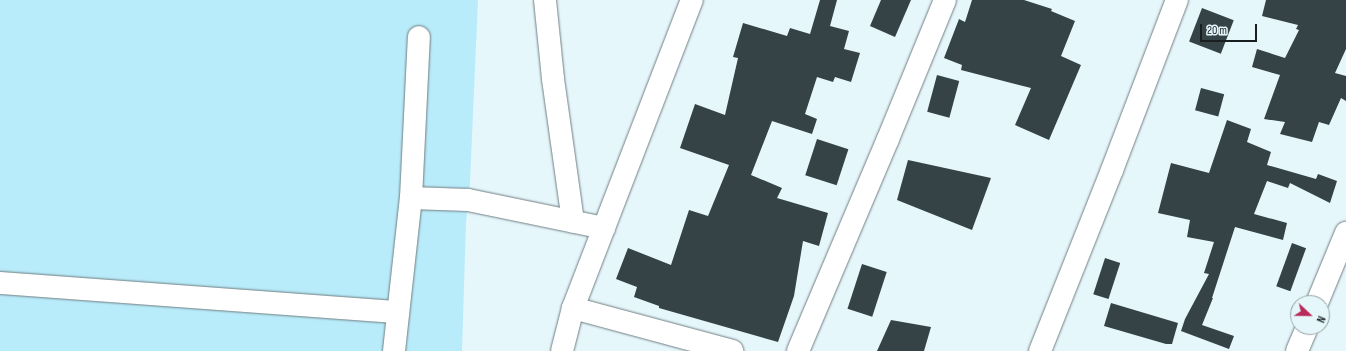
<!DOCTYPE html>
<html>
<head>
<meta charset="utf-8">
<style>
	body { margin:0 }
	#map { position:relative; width:1346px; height:351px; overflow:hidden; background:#e6f7fb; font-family:"Sofia Sans Condensed",sans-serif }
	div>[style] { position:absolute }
	.green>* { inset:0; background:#b9ecfa }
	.building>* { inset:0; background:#354246; transform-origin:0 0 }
	.roads { filter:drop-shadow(0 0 1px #707e82) drop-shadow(0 0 1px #707e82) }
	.minor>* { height:22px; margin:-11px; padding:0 11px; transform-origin:11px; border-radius:11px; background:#fff }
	span { translate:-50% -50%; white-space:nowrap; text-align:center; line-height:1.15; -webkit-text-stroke:4px #e6f7fb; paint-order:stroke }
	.north { position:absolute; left:1290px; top:295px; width:40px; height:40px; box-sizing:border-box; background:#e6f7fb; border:1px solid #94a1a4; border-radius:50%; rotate:112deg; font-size:11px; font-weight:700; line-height:16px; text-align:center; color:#191f21 }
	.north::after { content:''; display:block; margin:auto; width:14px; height:18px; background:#b92b5b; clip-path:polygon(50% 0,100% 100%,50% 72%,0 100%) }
	.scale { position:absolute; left:1200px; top:24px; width:57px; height:18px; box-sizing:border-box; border:2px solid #191f21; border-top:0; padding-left:5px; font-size:12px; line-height:14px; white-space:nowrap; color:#191f21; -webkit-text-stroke:3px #e6f7fb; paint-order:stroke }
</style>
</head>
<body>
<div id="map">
	<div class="green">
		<i style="clip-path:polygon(0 0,478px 0,470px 182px,466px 223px,462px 351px,0 351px)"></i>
	</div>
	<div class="building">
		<i style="clip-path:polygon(820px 0,837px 0,830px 26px,849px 31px,844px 49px,860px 53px,851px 82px,835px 77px,833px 82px,817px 77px,805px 114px,817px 119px,812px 134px,772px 121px,751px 175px,782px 188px,777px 198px,828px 213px,819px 246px,803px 241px,794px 296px,778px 342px,659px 308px,659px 306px,634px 297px,637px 287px,616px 279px,628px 248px,671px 265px,689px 210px,708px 216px,729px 165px,680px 148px,695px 104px,725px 115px,738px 58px,733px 57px,743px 23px,787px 36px,790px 28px,810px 34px)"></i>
		<i style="clip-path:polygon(881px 0,911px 0,895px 37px,870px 26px)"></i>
		<i style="clip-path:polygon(972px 0,1024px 0,1052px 9px,1051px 11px,1075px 21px,1061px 56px,1081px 65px,1049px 140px,1015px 125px,1031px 88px,961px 70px,962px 65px,944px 58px,959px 19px,965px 22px)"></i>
		<i style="clip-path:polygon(1266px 0,1346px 0,1346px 49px,1335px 73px,1346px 76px,1346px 101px,1341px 98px,1329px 125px,1319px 122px,1312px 142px,1280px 134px,1285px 122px,1264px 119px,1280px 75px,1252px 67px,1257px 49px,1285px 58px,1299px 30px,1296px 29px,1298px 25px,1262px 16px)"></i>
		<i style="left:1202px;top:8px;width:34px;height:36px;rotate:21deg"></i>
		<i style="left:937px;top:75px;width:23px;height:38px;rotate:15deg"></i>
		<i style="left:1201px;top:88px;width:24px;height:23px;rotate:15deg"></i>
		<i style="clip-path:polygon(1227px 120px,1251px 129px,1247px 142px,1271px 152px,1267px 165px,1316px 179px,1318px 174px,1337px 181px,1330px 203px,1290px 183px,1288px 188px,1267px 181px,1254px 214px,1287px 223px,1283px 240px,1235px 227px,1212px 298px,1213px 298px,1202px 325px,1234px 336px,1229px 349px,1181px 331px,1185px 319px,1209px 274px,1204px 273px,1214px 242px,1187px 237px,1190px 220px,1158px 213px,1171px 163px,1209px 173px)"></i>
		<i style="left:817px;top:139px;width:33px;height:38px;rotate:18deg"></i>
		<i style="clip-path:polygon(908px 160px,991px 178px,972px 230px,897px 200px)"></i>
		<i style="left:1292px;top:243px;width:15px;height:46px;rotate:20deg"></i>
		<i style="left:1105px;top:258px;width:16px;height:38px;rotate:18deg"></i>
		<i style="left:862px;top:264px;width:26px;height:47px;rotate:18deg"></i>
		<i style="clip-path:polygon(1111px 303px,1178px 323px,1172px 344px,1166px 344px,1104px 326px)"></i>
		<i style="clip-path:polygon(891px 320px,931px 327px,924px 351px,877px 351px)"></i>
	</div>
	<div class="roads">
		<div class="minor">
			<i style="left:545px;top:0;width:79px;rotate:84.2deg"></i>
			<i style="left:553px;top:79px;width:144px;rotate:82deg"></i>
			<i style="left:411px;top:198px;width:161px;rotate:-87.2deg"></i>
			<i style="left:0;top:283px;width:399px;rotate:4.2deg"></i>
			<i style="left:1317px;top:303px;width:76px;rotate:-67.5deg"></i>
			<i style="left:573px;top:308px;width:165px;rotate:15.1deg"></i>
			<i style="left:394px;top:351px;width:154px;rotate:-83.7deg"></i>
			<i style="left:411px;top:198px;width:57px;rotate:2deg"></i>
			<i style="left:468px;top:200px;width:139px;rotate:11.6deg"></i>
			<i style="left:562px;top:351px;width:44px;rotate:-75.7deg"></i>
			<i style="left:573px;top:308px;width:330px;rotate:-68.9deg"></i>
			<i style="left:798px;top:351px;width:230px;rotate:-67deg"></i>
			<i style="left:888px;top:139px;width:150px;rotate:-67.7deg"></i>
			<i style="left:1040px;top:351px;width:195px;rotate:-68.3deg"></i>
			<i style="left:1112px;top:170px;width:182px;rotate:-69.1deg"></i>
			<i style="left:1297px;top:351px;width:26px;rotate:-67deg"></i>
		</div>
	</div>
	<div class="north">N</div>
	<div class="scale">20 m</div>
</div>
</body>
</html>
